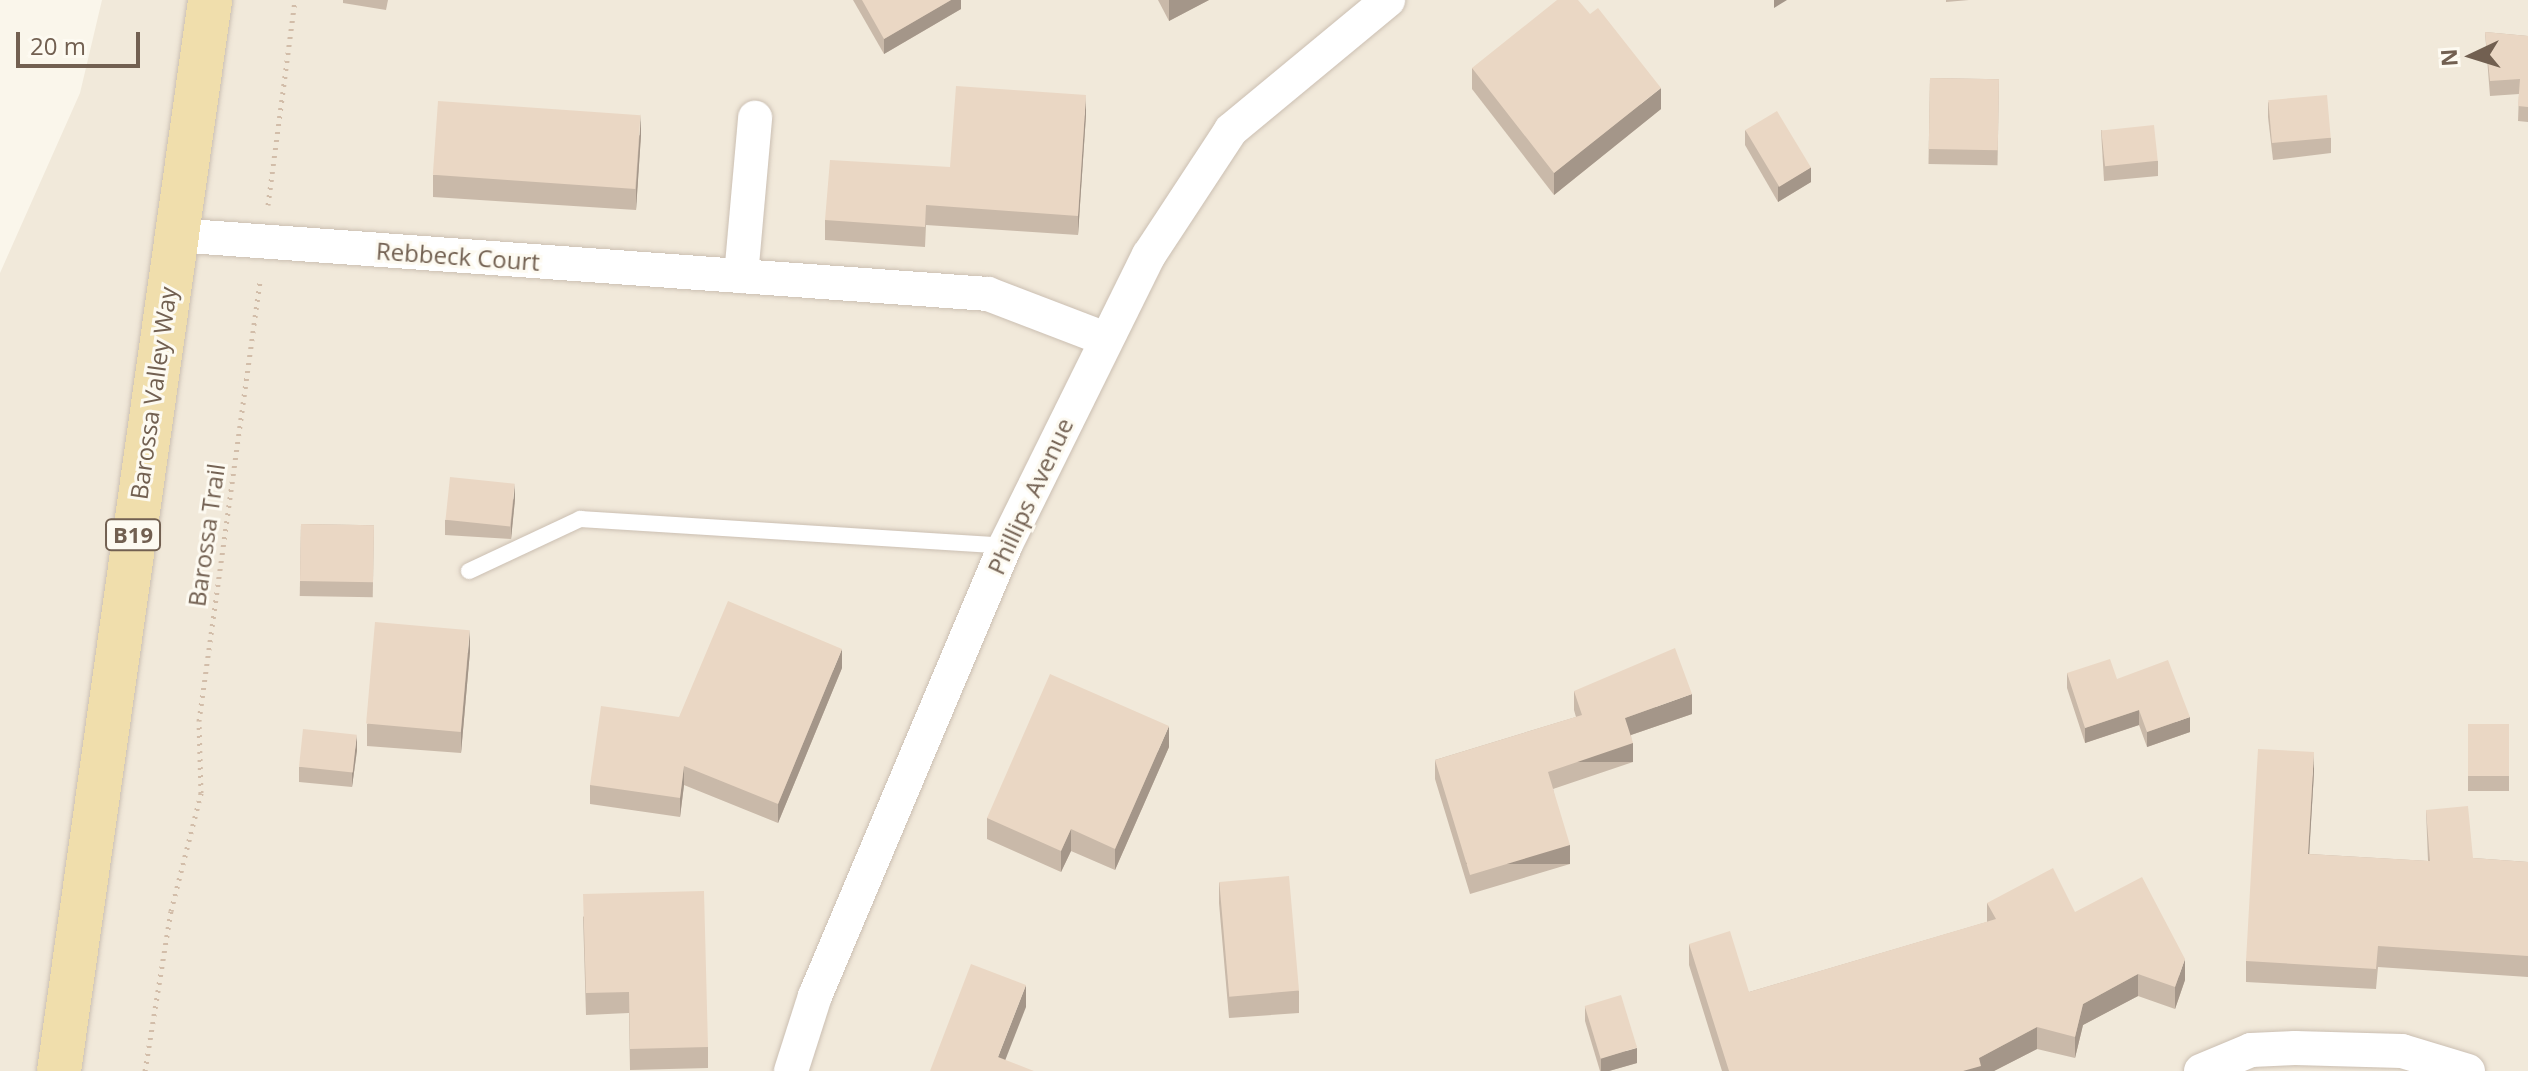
<!DOCTYPE html>
<html>
<head>
<meta charset="utf-8">
<style>
	body { margin:0 }
	#map { position:relative; width:2528px; height:1071px; overflow:hidden; background:#faf6eb; font-family:"Open Sans",sans-serif }
	div>[style] { position:absolute }
	.residential>* { inset:0; background:#f1e9da }
	.path>* { height:5px; margin-top:-2.5px; transform-origin:0; background:repeating-linear-gradient(90deg,#d2bda9 0 2px,transparent 0 8px) }
	.roads { filter:drop-shadow(0 0 2px #cbbfb2) drop-shadow(0 0 2px #cbbfb2) }
	.service>* { height:16px; margin:-8px; padding:0 8px; transform-origin:8px; border-radius:8px; background:#fff }
	.minor>* { height:34px; margin:-17px; padding:0 17px; transform-origin:17px; border-radius:17px; background:#fff }
	.primary>* { height:44px; margin:-22px; padding:0 22px; transform-origin:22px; border-radius:22px; background:#f0deac }
	.wall>* { inset:0; background:#c9b9a9; transform-origin:0 0 }
	.shaded-wall>* { inset:0; background:#a49689; transform-origin:0 0 }
	.building>* { inset:0; background:#ead7c4; transform-origin:0 0 }
	span { translate:-50% -50%; white-space:nowrap; text-align:center; line-height:1.15; -webkit-text-stroke:6px #fdfaf1; paint-order:stroke }
	.shield-label span { padding:2px 6px; background:#fdfaf1; border:2px solid; border-radius:6px; -webkit-text-stroke-width:0 }
	.shield-label { font-size:22px; color:#726051; font-weight:700 }
	.street-label { font-size:24px; color:#726051 }
	.north { position:absolute; left:2432px; top:16px; width:80px; height:80px; -webkit-text-stroke:6px #fdfaf1; paint-order:stroke; rotate:266deg; font-size:22px; font-weight:700; line-height:32px; text-align:center; color:#726051 }
	.north::after { content:''; display:block; margin:auto; width:28px; height:36px; background:#726051; clip-path:polygon(50% 0,100% 100%,50% 72%,0 100%) }
	.scale { position:absolute; left:16px; top:32px; width:124px; height:36px; box-sizing:border-box; border:4px solid #726051; border-top:0; padding-left:10px; font-size:24px; line-height:28px; white-space:nowrap; color:#726051; -webkit-text-stroke:6px #fdfaf1; paint-order:stroke }
</style>
</head>
<body>
<div id="map">
	<div class="residential">
		<i style="clip-path:polygon(102px 0,2528px 0,2528px 1071px,0 1071px,0 273px,80px 93px)"></i>
	</div>
	<div class="path">
		<i style="left:268px;top:205px;width:207px;rotate:-82.5deg"></i>
		<i style="left:145px;top:1071px;width:162px;rotate:-80.8deg"></i>
		<i style="left:171px;top:911px;width:122px;rotate:-75.7deg"></i>
		<i style="left:201px;top:793px;width:72px;rotate:-91.6deg"></i>
		<i style="left:199px;top:721px;width:446px;rotate:-82.1deg"></i>
	</div>
	<div class="roads">
		<div class="service">
			<i style="left:469px;top:571px;width:123px;rotate:-25.1deg"></i>
			<i style="left:580px;top:519px;width:426px;rotate:3.6deg"></i>
		</div>
		<div class="minor">
			<i style="left:175px;top:235px;width:815px;rotate:4.15deg"></i>
			<i style="left:988px;top:294px;width:126px;rotate:20.9deg"></i>
			<i style="left:741px;top:276px;width:159px;rotate:-84.9deg"></i>
			<i style="left:791px;top:1071px;width:79px;rotate:-72.3deg"></i>
			<i style="left:815px;top:996px;width:488px;rotate:-67.1deg"></i>
			<i style="left:1005px;top:546px;width:325px;rotate:-63.7deg"></i>
			<i style="left:1149px;top:255px;width:149px;rotate:-56.7deg"></i>
			<i style="left:1231px;top:130px;width:204px;rotate:-39.6deg"></i>
			<i style="left:2201px;top:1071px;width:54px;rotate:-22.8deg"></i>
			<i style="left:2251px;top:1050px;width:44px;rotate:-2.6deg"></i>
			<i style="left:2295px;top:1048px;width:107px;rotate:1.6deg"></i>
			<i style="left:2402px;top:1051px;width:69px;rotate:16.9deg"></i>
		</div>
		<div class="primary">
			<i style="left:59px;top:1071px;width:1082px;rotate:-81.97deg"></i>
		</div>
	</div>
	<div class="wall">
		<i style="clip-path:polygon(343px 0,388px 0,386px 10px,343px 3px)"></i>
		<i style="clip-path:polygon(853px 0,961px 0,961px 9px,884px 54px)"></i>
		<i style="clip-path:polygon(1158px 0,1209px 0,1169px 21px)"></i>
		<i style="clip-path:polygon(1946px 0,1969px 0,1946px 2px)"></i>
		<i style="clip-path:polygon(2485px 32px,2528px 36px,2528px 122px,2518px 121px,2519px 94px,2490px 96px)"></i>
		<i style="clip-path:polygon(1472px 68px,1661px 109px,1554px 195px,1472px 89px)"></i>
		<i style="left:1930px;top:78px;width:69px;height:86px;rotate:1deg"></i>
		<i style="clip-path:polygon(2268px 102px,2331px 138px,2331px 153px,2273px 160px,2268px 117px)"></i>
		<i style="clip-path:polygon(1086px 115px,1078px 235px,926px 225px,925px 247px,825px 240px,825px 220px,950px 167px)"></i>
		<i style="clip-path:polygon(1745px 130px,1811px 182px,1778px 202px,1745px 145px)"></i>
		<i style="clip-path:polygon(2101px 130px,2158px 161px,2158px 176px,2104px 181px)"></i>
		<i style="clip-path:polygon(641px 135px,636px 210px,433px 197px,433px 175px)"></i>
		<i style="clip-path:polygon(515px 499px,511px 539px,445px 535px,445px 520px)"></i>
		<i style="left:301px;top:524px;width:73px;height:72px;rotate:1deg"></i>
		<i style="clip-path:polygon(470px 651px,461px 753px,367px 746px,367px 724px)"></i>
		<i style="clip-path:polygon(842px 668px,778px 823px,684px 785px,680px 817px,590px 804px,590px 785px,679px 717px)"></i>
		<i style="clip-path:polygon(2067px 673px,2117px 679px,2190px 732px,2147px 747px,2139px 725px,2085px 743px,2067px 688px)"></i>
		<i style="clip-path:polygon(1574px 691px,1692px 714px,1631px 735px,1633px 762px,1553px 789px,1570px 864px,1470px 894px,1435px 779px,1435px 760px,1576px 717px,1574px 710px)"></i>
		<i style="left:2468px;top:724px;width:41px;height:67px"></i>
		<i style="clip-path:polygon(1169px 747px,1115px 870px,1071px 851px,1061px 872px,987px 839px,987px 818px)"></i>
		<i style="clip-path:polygon(357px 750px,352px 787px,299px 782px,299px 767px)"></i>
		<i style="clip-path:polygon(2314px 772px,2309px 854px,2428px 861px,2426px 810px,2473px 858px,2528px 862px,2528px 977px,2378px 967px,2376px 989px,2246px 982px,2246px 961px)"></i>
		<i style="clip-path:polygon(1219px 882px,1299px 991px,1299px 1013px,1229px 1018px,1219px 903px)"></i>
		<i style="clip-path:polygon(1987px 903px,2075px 912px,2185px 980px,2175px 1009px,2138px 996px,2083px 1025px,2075px 1058px,2037px 1049px,1994px 1071px,1722px 1071px,1689px 965px,1689px 944px,1749px 992px,1987px 922px)"></i>
		<i style="clip-path:polygon(583px 916px,708px 1047px,708px 1068px,630px 1070px,629px 1013px,586px 1015px)"></i>
		<i style="clip-path:polygon(1585px 1006px,1637px 1063px,1609px 1071px,1600px 1071px,1585px 1021px)"></i>
	</div>
	<div class="shaded-wall">
		<i style="clip-path:polygon(951px 0,961px 0,961px 9px,884px 54px,884px 39px)"></i>
		<i style="clip-path:polygon(1169px 0,1209px 0,1169px 21px)"></i>
		<i style="clip-path:polygon(1774px 0,1787px 0,1774px 8px)"></i>
		<i style="clip-path:polygon(1661px 88px,1661px 109px,1554px 195px,1554px 173px)"></i>
		<i style="clip-path:polygon(1086px 95px,1086px 115px,1078px 235px,1078px 216px)"></i>
		<i style="clip-path:polygon(641px 114px,641px 135px,636px 210px,636px 189px)"></i>
		<i style="clip-path:polygon(1811px 167px,1811px 182px,1778px 202px,1778px 187px)"></i>
		<i style="clip-path:polygon(515px 484px,515px 499px,511px 539px,511px 524px)"></i>
		<i style="clip-path:polygon(470px 630px,470px 651px,461px 753px,461px 731px)"></i>
		<i style="clip-path:polygon(842px 649px,842px 668px,778px 823px,778px 804px)"></i>
		<i style="clip-path:polygon(1692px 694px,1692px 714px,1625px 737px,1625px 718px)"></i>
		<i style="clip-path:polygon(2139px 710px,2139px 725px,2085px 743px,2085px 728px)"></i>
		<i style="clip-path:polygon(2190px 717px,2190px 732px,2147px 747px,2147px 732px)"></i>
		<i style="clip-path:polygon(1169px 726px,1169px 747px,1115px 870px,1115px 849px)"></i>
		<i style="clip-path:polygon(357px 735px,357px 750px,352px 787px,352px 772px)"></i>
		<i style="left:1633px;top:743px;width:19px;height:90px;rotate:90deg"></i>
		<i style="clip-path:polygon(2314px 752px,2314px 772px,2308px 875px,2308px 854px)"></i>
		<i style="clip-path:polygon(684px 766px,684px 785px,680px 817px,680px 798px)"></i>
		<i style="clip-path:polygon(1071px 829px,1071px 851px,1061px 872px,1061px 851px)"></i>
		<i style="left:1570px;top:845px;width:19px;height:104px;rotate:90deg"></i>
		<i style="clip-path:polygon(2185px 959px,2185px 980px,2175px 1009px,2175px 987px)"></i>
		<i style="clip-path:polygon(2138px 974px,2138px 996px,2083px 1025px,2075px 1058px,2075px 1037px,2083px 1004px)"></i>
		<i style="clip-path:polygon(1026px 985px,1026px 1007px,1001px 1071px,998px 1057px)"></i>
		<i style="clip-path:polygon(2037px 1027px,2037px 1049px,1994px 1071px,1963px 1071px,1979px 1058px)"></i>
		<i style="clip-path:polygon(1637px 1048px,1637px 1063px,1609px 1071px,1601px 1071px,1601px 1058px)"></i>
	</div>
	<div class="building">
		<i style="clip-path:polygon(862px 0,951px 0,884px 39px)"></i>
		<i style="clip-path:polygon(1557px 0,1578px 0,1590px 14px,1598px 8px,1661px 88px,1554px 173px,1472px 68px)"></i>
		<i style="clip-path:polygon(2485px 32px,2528px 36px,2528px 107px,2518px 106px,2520px 79px,2490px 81px)"></i>
		<i style="left:1930px;top:78px;width:69px;height:71px;rotate:1deg"></i>
		<i style="clip-path:polygon(956px 86px,1086px 95px,1078px 216px,926px 205px,925px 227px,825px 220px,830px 160px,950px 167px)"></i>
		<i style="left:2327px;top:95px;width:43px;height:59px;rotate:85deg"></i>
		<i style="left:438px;top:101px;width:203px;height:74px;rotate:4deg"></i>
		<i style="left:1777px;top:111px;width:66px;height:37px;rotate:59deg"></i>
		<i style="left:2154px;top:125px;width:36px;height:53px;rotate:84deg"></i>
		<i style="left:450px;top:477px;width:65px;height:43px;rotate:6deg"></i>
		<i style="left:301px;top:524px;width:73px;height:57px;rotate:1deg"></i>
		<i style="clip-path:polygon(728px 601px,842px 649px,778px 804px,684px 766px,680px 798px,590px 785px,601px 706px,679px 717px)"></i>
		<i style="left:375px;top:622px;width:95px;height:102px;rotate:5deg"></i>
		<i style="clip-path:polygon(1675px 648px,1692px 694px,1625px 718px,1633px 743px,1548px 772px,1570px 845px,1470px 875px,1435px 760px,1582px 715px,1574px 691px)"></i>
		<i style="clip-path:polygon(2110px 659px,2117px 679px,2168px 660px,2190px 717px,2147px 732px,2139px 710px,2085px 728px,2067px 673px)"></i>
		<i style="clip-path:polygon(1050px 674px,1169px 726px,1115px 849px,1071px 829px,1061px 851px,987px 818px)"></i>
		<i style="left:2468px;top:724px;width:41px;height:52px"></i>
		<i style="left:303px;top:729px;width:54px;height:38px;rotate:6deg"></i>
		<i style="clip-path:polygon(2258px 749px,2314px 752px,2308px 854px,2430px 861px,2426px 810px,2468px 806px,2473px 858px,2528px 862px,2528px 956px,2378px 946px,2376px 969px,2246px 961px)"></i>
		<i style="clip-path:polygon(2053px 868px,2075px 912px,2142px 877px,2185px 959px,2175px 987px,2138px 974px,2083px 1004px,2075px 1037px,2037px 1027px,1979px 1058px,1981px 1066px,1963px 1071px,1729px 1071px,1689px 944px,1730px 931px,1749px 992px,1996px 919px,1987px 903px)"></i>
		<i style="left:1289px;top:876px;width:115px;height:70px;rotate:85deg"></i>
		<i style="clip-path:polygon(704px 891px,708px 1047px,630px 1049px,629px 992px,586px 993px,583px 894px)"></i>
		<i style="clip-path:polygon(971px 964px,1026px 985px,998px 1057px,1034px 1071px,930px 1071px)"></i>
		<i style="left:1621px;top:995px;width:55px;height:38px;rotate:73deg"></i>
	</div>
	<div class="shield-label">
		<span style="left:133px;top:535px">B19</span>
	</div>
	<div class="street-label">
		<span style="left:458px;top:256px;rotate:4deg">Rebbeck Court</span>
		<span style="left:153px;top:393px;rotate:-82deg">Barossa Valley Way</span>
		<span style="left:1030px;top:496px;rotate:-65deg">Phillips Avenue</span>
		<span style="left:206px;top:535px;rotate:-82deg">Barossa Trail</span>
	</div>
	<div class="north">N</div>
	<div class="scale">20 m</div>
</div>
</body>
</html>
